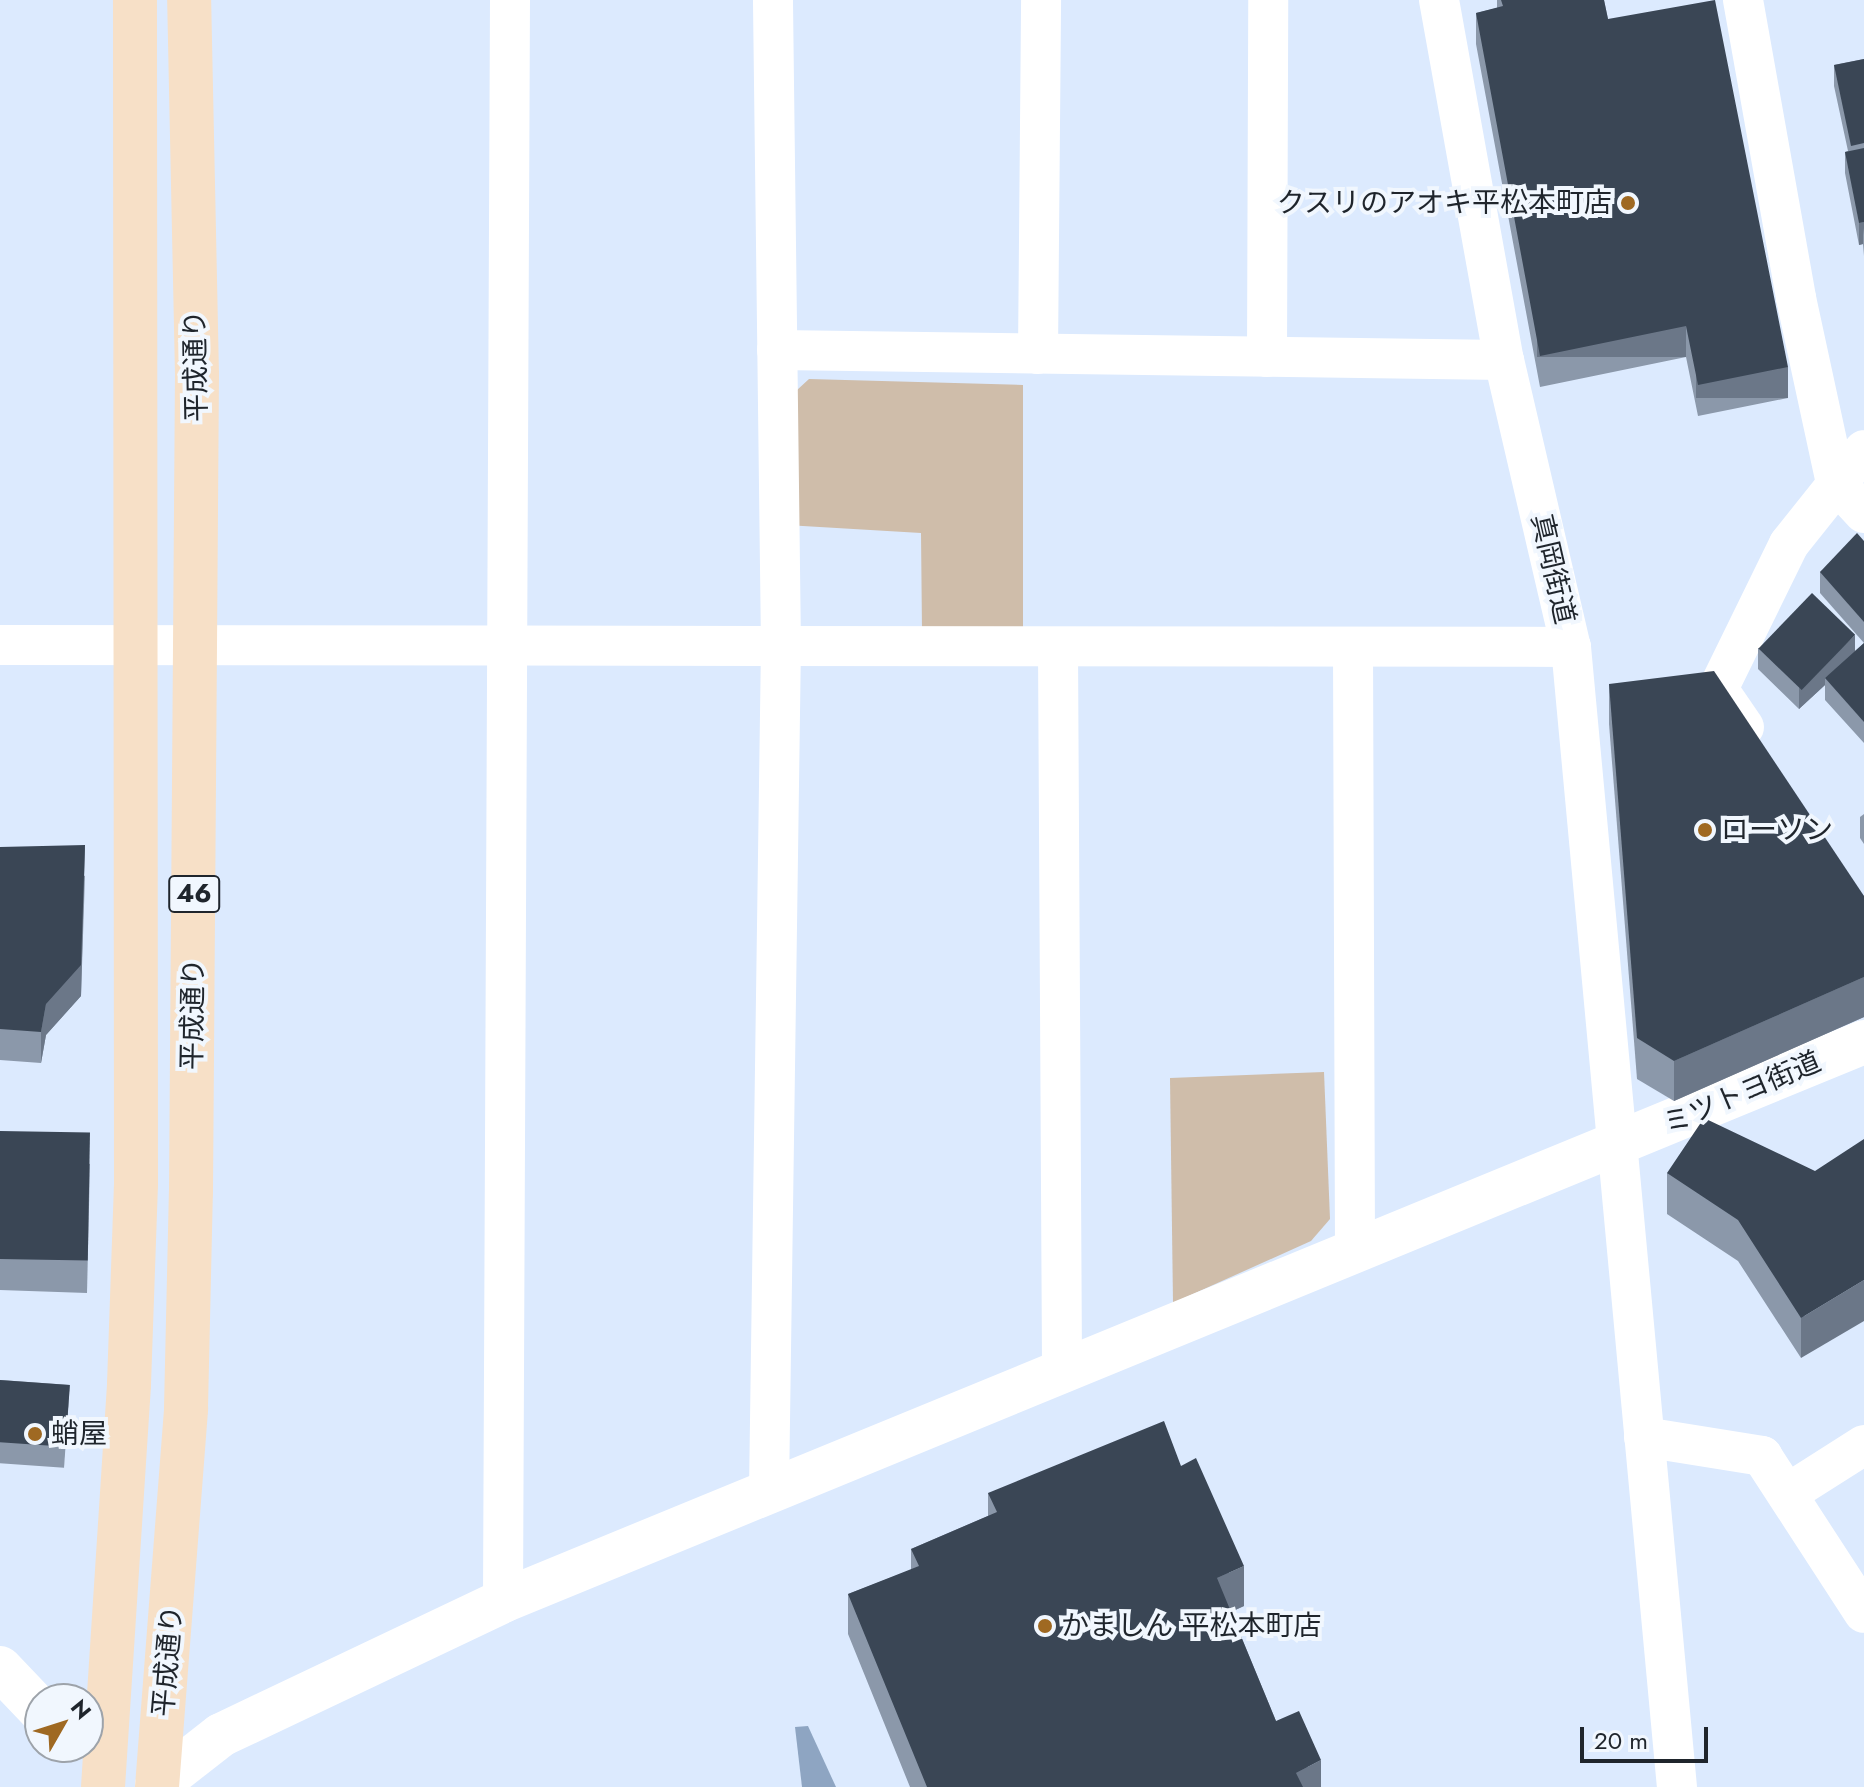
<!DOCTYPE html>
<html>
<head>
<meta charset="utf-8">
<style>
	body { margin:0 }
	#map { position:relative; width:1864px; height:1787px; overflow:hidden; background:#dceafe; font-family:Jost,"Noto Sans JP",sans-serif }
	div>[style] { position:absolute }
	.green>* { inset:0; background:#cfbdaa }
	.water>* { inset:0; background:#8ea5c2 }
	.minor>* { height:40px; margin:-20px; padding:0 20px; transform-origin:20px; border-radius:20px; background:#fff }
	.tertiary>* { height:44px; margin:-22px; padding:0 22px; transform-origin:22px; border-radius:22px; background:#fff }
	.primary>* { height:44px; margin:-22px; padding:0 22px; transform-origin:22px; border-radius:22px; background:#f7e0c7 }
	.wall>* { inset:0; background:#8b98aa; transform-origin:0 0 }
	.shaded-wall>* { inset:0; background:#6b7788; transform-origin:0 0 }
	.building>* { inset:0; background:#3a4655; transform-origin:0 0 }
	.dots>* { width:22px; height:22px; translate:-50% -50%; box-sizing:border-box; border:4px solid #f1f7fe; border-radius:50% }
	span { translate:-50% -50%; white-space:nowrap; text-align:center; line-height:1.15; -webkit-text-stroke:8px #f1f7fe; paint-order:stroke }
	.shield-label span { padding:2px 6px; background:#f1f7fe; border:2px solid; border-radius:6px; -webkit-text-stroke-width:0 }
	.shield-label { font-size:26px; color:#1f252c; font-weight:700 }
	.poi-label { font-size:28px; color:#1f252c }
	.right { translate:-100% -50%; text-align:right }
	.left { translate:0 -50%; text-align:left }
	.street-label { font-size:28px; color:#1f252c }
	.north { position:absolute; left:24px; top:1683px; width:80px; height:80px; box-sizing:border-box; background:#f1f7fe; border:2px solid #9da3aa; border-radius:50%; rotate:51deg; font-size:22px; font-weight:700; line-height:32px; text-align:center; color:#1f252c }
	.north::after { content:''; display:block; margin:auto; width:28px; height:36px; background:#9f6922; clip-path:polygon(50% 0,100% 100%,50% 72%,0 100%) }
	.scale { position:absolute; left:1580px; top:1727px; width:128px; height:36px; box-sizing:border-box; border:4px solid #1f252c; border-top:0; padding-left:10px; font-size:24px; line-height:28px; white-space:nowrap; color:#1f252c; -webkit-text-stroke:6px #f1f7fe; paint-order:stroke }
</style>
</head>
<body>
<div id="map">
	<div class="green">
		<i style="clip-path:polygon(809px 379px,1023px 385px,1023px 627px,922px 632px,921px 533px,786px 525px,784px 402px)"></i>
		<i style="clip-path:polygon(1324px 1072px,1330px 1219px,1311px 1241px,1173px 1303px,1170px 1078px)"></i>
	</div>
	<div class="water">
		<i style="clip-path:polygon(808px 1726px,836px 1787px,802px 1787px,795px 1727px)"></i>
	</div>
	<div class="minor">
		<i style="left:1439px;top:0;width:366px;rotate:79.8deg"></i>
		<i style="left:1504px;top:360px;width:295px;rotate:76.9deg"></i>
		<i style="left:1571px;top:647px;width:1145px;rotate:84.69deg"></i>
		<i style="left:1743px;top:0;width:303px;rotate:79.9deg"></i>
		<i style="left:1796px;top:298px;width:189px;rotate:77.8deg"></i>
		<i style="left:1836px;top:483px;width:41px;rotate:47deg"></i>
		<i style="left:777px;top:350px;width:727px;rotate:0.79deg"></i>
		<i style="left:1038px;top:354px;width:354px;rotate:-89.5deg"></i>
		<i style="left:1267px;top:357px;width:357px;rotate:-89.8deg"></i>
		<i style="left:0;top:645px;width:1571px;rotate:0.07deg"></i>
		<i style="left:1353px;top:647px;width:605px;rotate:89.81deg"></i>
		<i style="left:1058px;top:648px;width:725px;rotate:89.68deg"></i>
		<i style="left:1744px;top:727px;width:46px;rotate:-124.4deg"></i>
		<i style="left:1718px;top:689px;width:161px;rotate:-63.9deg"></i>
		<i style="left:1789px;top:544px;width:120px;rotate:-51.4deg"></i>
		<i style="left:1644px;top:1437px;width:120px;rotate:9.1deg"></i>
		<i style="left:1762px;top:1456px;width:187px;rotate:57deg"></i>
		<i style="left:769px;top:1492px;width:844px;rotate:-89.19deg"></i>
		<i style="left:781px;top:648px;width:648px;rotate:-90.71deg"></i>
		<i style="left:1787px;top:1494px;width:91px;rotate:-32.5deg"></i>
		<i style="left:503px;top:1601px;width:1601px;rotate:-89.75deg"></i>
	</div>
	<div class="tertiary">
		<i style="left:0;top:1668px;width:58px;rotate:46.4deg"></i>
		<i style="left:157px;top:1785px;width:81px;rotate:-38deg"></i>
		<i style="left:221px;top:1735px;width:312px;rotate:-25.4deg"></i>
		<i style="left:503px;top:1601px;width:1471px;rotate:-22.33deg"></i>
	</div>
	<div class="primary">
		<i style="left:103px;top:1787px;width:404px;rotate:-86.3deg"></i>
		<i style="left:129px;top:1384px;width:200px;rotate:-88deg"></i>
		<i style="left:136px;top:1184px;width:1184px;rotate:-90.05deg"></i>
		<i style="left:157px;top:1787px;width:380px;rotate:-85.6deg"></i>
		<i style="left:186px;top:1408px;width:217px;rotate:-88.7deg"></i>
		<i style="left:191px;top:1191px;width:816px;rotate:-89.58deg"></i>
		<i style="left:197px;top:375px;width:375px;rotate:-91.2deg"></i>
	</div>
	<div class="wall">
		<i style="clip-path:polygon(1497px 0,1604px 0,1608px 19px,1788px 398px,1698px 416px,1686px 357px,1540px 387px,1476px 44px,1476px 13px,1497px 8px)"></i>
		<i style="clip-path:polygon(1864px 59px,1864px 256px,1863px 244px,1859px 245px,1845px 173px,1845px 152px,1848px 151px,1834px 86px,1834px 65px)"></i>
		<i style="clip-path:polygon(1864px 541px,1864px 643px,1820px 593px,1820px 572px)"></i>
		<i style="clip-path:polygon(1864px 643px,1864px 743px,1825px 700px,1825px 685px,1799px 709px,1758px 669px,1758px 648px,1855px 651px)"></i>
		<i style="clip-path:polygon(1609px 684px,1864px 896px,1864px 1017px,1674px 1101px,1637px 1079px,1609px 724px)"></i>
		<i style="clip-path:polygon(1864px 814px,1864px 844px,1860px 838px,1860px 817px)"></i>
		<i style="clip-path:polygon(0 847px,85px 876px,81px 996px,46px 1035px,41px 1063px,0 1060px)"></i>
		<i style="clip-path:polygon(0 1131px,90px 1164px,87px 1293px,0 1290px)"></i>
		<i style="clip-path:polygon(1815px 1171px,1801px 1358px,1738px 1261px,1667px 1214px,1667px 1173px)"></i>
		<i style="left:0;top:1380px;width:70px;height:83px;rotate:4deg"></i>
		<i style="clip-path:polygon(1181px 1466px,1244px 1606px,1231px 1612px,1276px 1721px,1321px 1787px,910px 1787px,848px 1634px,848px 1594px,911px 1570px,911px 1549px,988px 1516px,988px 1493px)"></i>
	</div>
	<div class="shaded-wall">
		<i style="clip-path:polygon(1864px 222px,1864px 235px,1863px 228px,1863px 244px,1859px 245px,1859px 223px)"></i>
		<i style="left:1686px;top:326px;width:31px;height:149px;rotate:90deg"></i>
		<i style="left:1788px;top:367px;width:31px;height:92px;rotate:90deg"></i>
		<i style="clip-path:polygon(1855px 635px,1855px 656px,1825px 678px,1825px 685px,1799px 709px,1799px 688px)"></i>
		<i style="clip-path:polygon(85px 845px,81px 996px,46px 1035px,41px 1063px,41px 1032px,46px 1004px)"></i>
		<i style="clip-path:polygon(1864px 977px,1864px 1017px,1674px 1101px,1674px 1061px)"></i>
		<i style="clip-path:polygon(1864px 1280px,1864px 1321px,1801px 1358px,1801px 1318px)"></i>
		<i style="clip-path:polygon(1244px 1566px,1244px 1606px,1217px 1618px,1217px 1578px)"></i>
		<i style="clip-path:polygon(1321px 1760px,1321px 1787px,1296px 1787px,1296px 1773px)"></i>
	</div>
	<div class="building">
		<i style="clip-path:polygon(1501px 0,1604px 0,1608px 19px,1715px 0,1788px 367px,1698px 385px,1686px 326px,1540px 356px,1476px 13px,1503px 6px)"></i>
		<i style="clip-path:polygon(1864px 59px,1864px 143px,1851px 146px,1834px 65px)"></i>
		<i style="clip-path:polygon(1864px 148px,1864px 222px,1859px 223px,1845px 152px)"></i>
		<i style="clip-path:polygon(1857px 533px,1864px 541px,1864px 622px,1820px 572px)"></i>
		<i style="left:1812px;top:593px;width:60px;height:77px;rotate:44deg"></i>
		<i style="clip-path:polygon(1864px 643px,1864px 722px,1825px 678px)"></i>
		<i style="clip-path:polygon(1714px 671px,1864px 896px,1864px 977px,1674px 1061px,1637px 1038px,1609px 684px)"></i>
		<i style="clip-path:polygon(85px 845px,81px 965px,46px 1004px,41px 1032px,0 1029px,0 847px)"></i>
		<i style="clip-path:polygon(1704px 1118px,1815px 1171px,1864px 1139px,1864px 1280px,1801px 1318px,1738px 1220px,1667px 1173px)"></i>
		<i style="left:0;top:1131px;width:90px;height:128px;rotate:1deg"></i>
		<i style="left:0;top:1380px;width:70px;height:62px;rotate:4deg"></i>
		<i style="clip-path:polygon(1164px 1421px,1181px 1466px,1196px 1458px,1244px 1566px,1217px 1578px,1276px 1721px,1299px 1711px,1321px 1760px,1296px 1773px,1303px 1787px,927px 1787px,848px 1594px,919px 1566px,911px 1549px,997px 1512px,988px 1493px)"></i>
	</div>
	<div class="dots">
		<i style="left:1628px;top:203px;background:#9f6922"></i>
		<i style="left:1705px;top:830px;background:#9f6922"></i>
		<i style="left:35px;top:1434px;background:#9f6922"></i>
		<i style="left:1045px;top:1626px;background:#9f6922"></i>
	</div>
	<div class="shield-label">
		<span style="left:194px;top:894px">46</span>
	</div>
	<div class="poi-label">
		<span class="right" style="left:1612px;top:203px">クスリのアオキ平松本町店</span>
		<span class="left" style="left:1721px;top:830px">ローソン</span>
		<span class="left" style="left:51px;top:1434px">蛸屋</span>
		<span class="left" style="left:1061px;top:1626px">かましん 平松本町店</span>
	</div>
	<div class="street-label">
		<span style="left:196px;top:366px;rotate:-91deg">平成通り</span>
		<span style="left:1553px;top:569px;rotate:77deg">真岡街道</span>
		<span style="left:193px;top:1014px;rotate:-89deg">平成通り</span>
		<span style="left:1742px;top:1093px;rotate:-23deg">ミツトヨ街道</span>
		<span style="left:168px;top:1661px;rotate:-85deg">平成通り</span>
	</div>
	<div class="north">N</div>
	<div class="scale">20 m</div>
</div>
</body>
</html>
